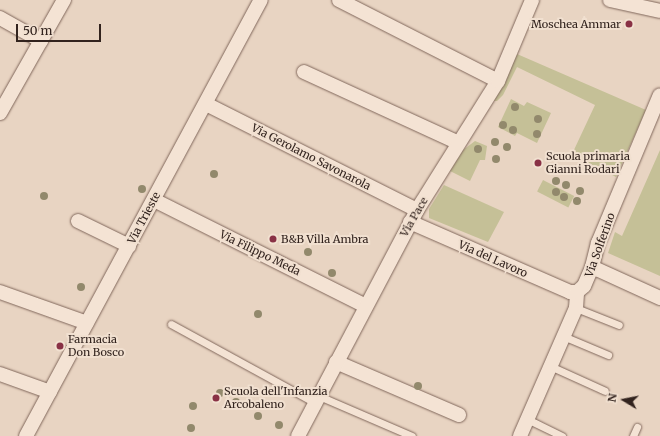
<!DOCTYPE html>
<html>
<head>
<meta charset="utf-8">
<style>
	body { margin:0 }
	#map { position:relative; width:660px; height:436px; overflow:hidden; background:#e8d4c2; font-family:Merriweather,serif }
	div>[style] { position:absolute }
	.green>* { inset:0; background:#c5c097; transform-origin:0 0 }
	.roads { filter:drop-shadow(0 0 1px #80675b) drop-shadow(0 0 1px #80675b) }
	.service>* { height:7px; margin:-3.5px; padding:0 3.5px; transform-origin:3.5px; border-radius:3.5px; background:#f4e3d4 }
	.minor>* { height:14px; margin:-7px; padding:0 7px; transform-origin:7px; border-radius:7px; background:#f4e3d4 }
	.trees>* { width:8px; height:8px; margin:-4px; border-radius:50%; background:#92896c }
	.dots>* { width:11px; height:11px; translate:-50% -50%; box-sizing:border-box; border:2px solid #f1e0d0; border-radius:50% }
	span { translate:-50% -50%; white-space:nowrap; text-align:center; line-height:1.15; -webkit-text-stroke:4px #f1e0d0; paint-order:stroke }
	.poi-label { font-size:11px; color:#32231e }
	.right { translate:-100% -50%; text-align:right }
	.left { translate:0 -50%; text-align:left }
	.street-label { font-size:11px; color:#32231e }
	.north { position:absolute; left:604px; top:380px; width:40px; height:40px; -webkit-text-stroke:3px #f1e0d0; paint-order:stroke; rotate:280deg; font-size:11px; font-weight:700; line-height:16px; text-align:center; color:#32231e }
	.north::after { content:''; display:block; margin:auto; width:14px; height:18px; background:#32231e; clip-path:polygon(50% 0,100% 100%,50% 72%,0 100%) }
	.scale { position:absolute; left:16px; top:24px; width:85px; height:18px; box-sizing:border-box; border:2px solid #32231e; border-top:0; padding-left:5px; font-size:12px; line-height:14px; white-space:nowrap; color:#32231e; -webkit-text-stroke:3px #f1e0d0; paint-order:stroke }
</style>
</head>
<body>
<div id="map">
	<div class="green">
		<i style="clip-path:polygon(517px 54px,646px 110px,616px 177px,575px 156px,573px 152px,595px 105px,517px 67px,503px 95px,497px 101px,493px 101px)"></i>
		<i style="clip-path:polygon(511px 99px,524px 106px,527px 102px,551px 113px,537px 143px,517px 133px,515px 136px,498px 127px)"></i>
		<i style="clip-path:polygon(475px 141px,487px 146px,485px 160px,480px 160px,470px 181px,450px 171px,463px 150px)"></i>
		<i style="clip-path:polygon(660px 150px,660px 276px,608px 253px,615px 232px,622px 236px)"></i>
		<i style="left:543px;top:180px;width:35px;height:13px;rotate:27deg"></i>
		<i style="clip-path:polygon(444px 185px,504px 212px,488px 242px,429px 218px,429px 209px)"></i>
	</div>
	<div class="roads">
		<div class="service">
			<i style="left:576px;top:308px;width:46px;rotate:21.6deg"></i>
			<i style="left:171px;top:324px;width:164px;rotate:28.7deg"></i>
			<i style="left:563px;top:336px;width:49px;rotate:22.9deg"></i>
			<i style="left:550px;top:366px;width:60px;rotate:24.4deg"></i>
			<i style="left:319px;top:396px;width:101px;rotate:23.3deg"></i>
			<i style="left:527px;top:419px;width:39px;rotate:26deg"></i>
			<i style="left:633px;top:436px;width:10px;rotate:-66deg"></i>
		</div>
		<div class="minor">
			<i style="left:339px;top:0;width:178px;rotate:27deg"></i>
			<i style="left:610px;top:0;width:51px;rotate:12.4deg"></i>
			<i style="left:0;top:18px;width:47px;rotate:29.3deg"></i>
			<i style="left:304px;top:72px;width:170px;rotate:24.6deg"></i>
			<i style="left:206px;top:104px;width:236px;rotate:26.7deg"></i>
			<i style="left:0;top:113px;width:130px;rotate:-60.5deg"></i>
			<i style="left:154px;top:200px;width:237px;rotate:26.6deg"></i>
			<i style="left:78px;top:221px;width:57px;rotate:26.1deg"></i>
			<i style="left:410px;top:222px;width:175px;rotate:23.6deg"></i>
			<i style="left:570px;top:292px;width:7px"></i>
			<i style="left:592px;top:267px;width:75px;rotate:24.5deg"></i>
			<i style="left:0;top:292px;width:92px;rotate:19.6deg"></i>
			<i style="left:336px;top:362px;width:134px;rotate:23.3deg"></i>
			<i style="left:0;top:374px;width:53px;rotate:19.8deg"></i>
			<i style="left:26px;top:436px;width:495px;rotate:-61.7deg"></i>
			<i style="left:298px;top:436px;width:255px;rotate:-62.2deg"></i>
			<i style="left:417px;top:210px;width:152px;rotate:-57.9deg"></i>
			<i style="left:498px;top:81px;width:88px;rotate:-67.2deg"></i>
			<i style="left:520px;top:436px;width:140px;rotate:-66.4deg"></i>
			<i style="left:576px;top:308px;width:16px;rotate:-86deg"></i>
			<i style="left:577px;top:292px;width:9px;rotate:-41deg"></i>
			<i style="left:584px;top:286px;width:21px;rotate:-67deg"></i>
			<i style="left:592px;top:267px;width:25px;rotate:-76deg"></i>
			<i style="left:598px;top:243px;width:160px;rotate:-67.3deg"></i>
		</div>
	</div>
	<div class="trees">
		<i style="left:515px;top:107px"></i>
		<i style="left:538px;top:119px"></i>
		<i style="left:503px;top:125px"></i>
		<i style="left:513px;top:130px"></i>
		<i style="left:537px;top:134px"></i>
		<i style="left:495px;top:142px"></i>
		<i style="left:507px;top:147px"></i>
		<i style="left:478px;top:149px"></i>
		<i style="left:496px;top:159px"></i>
		<i style="left:214px;top:174px"></i>
		<i style="left:556px;top:181px"></i>
		<i style="left:566px;top:185px"></i>
		<i style="left:142px;top:189px"></i>
		<i style="left:580px;top:191px"></i>
		<i style="left:556px;top:192px"></i>
		<i style="left:44px;top:196px"></i>
		<i style="left:564px;top:197px"></i>
		<i style="left:577px;top:201px"></i>
		<i style="left:308px;top:252px"></i>
		<i style="left:332px;top:273px"></i>
		<i style="left:81px;top:287px"></i>
		<i style="left:258px;top:314px"></i>
		<i style="left:418px;top:386px"></i>
		<i style="left:220px;top:393px"></i>
		<i style="left:236px;top:402px"></i>
		<i style="left:193px;top:406px"></i>
		<i style="left:258px;top:416px"></i>
		<i style="left:279px;top:425px"></i>
		<i style="left:191px;top:428px"></i>
	</div>
	<div class="dots">
		<i style="left:629px;top:24px;background:#893145"></i>
		<i style="left:538px;top:163px;background:#893145"></i>
		<i style="left:273px;top:239px;background:#893145"></i>
		<i style="left:60px;top:346px;background:#893145"></i>
		<i style="left:216px;top:398px;background:#893145"></i>
	</div>
	<div class="poi-label">
		<span class="right" style="left:621px;top:24px">Moschea Ammar</span>
		<span class="left" style="left:546px;top:163px">Scuola primaria<br>Gianni Rodari</span>
		<span class="left" style="left:281px;top:239px">B&amp;B Villa Ambra</span>
		<span class="left" style="left:68px;top:346px">Farmacia<br>Don Bosco</span>
		<span class="left" style="left:224px;top:398px">Scuola dell'Infanzia<br>Arcobaleno</span>
	</div>
	<div class="street-label">
		<span style="left:311px;top:157px;rotate:27deg">Via Gerolamo Savonarola</span>
		<span style="left:414px;top:217px;rotate:-60deg">Via Pace</span>
		<span style="left:144px;top:218px;rotate:-62deg">Via Trieste</span>
		<span style="left:600px;top:245px;rotate:-70deg">Via Solferino</span>
		<span style="left:260px;top:253px;rotate:26deg">Via Filippo Meda</span>
		<span style="left:493px;top:259px;rotate:24deg">Via del Lavoro</span>
	</div>
	<div class="north">N</div>
	<div class="scale">50 m</div>
</div>
</body>
</html>
